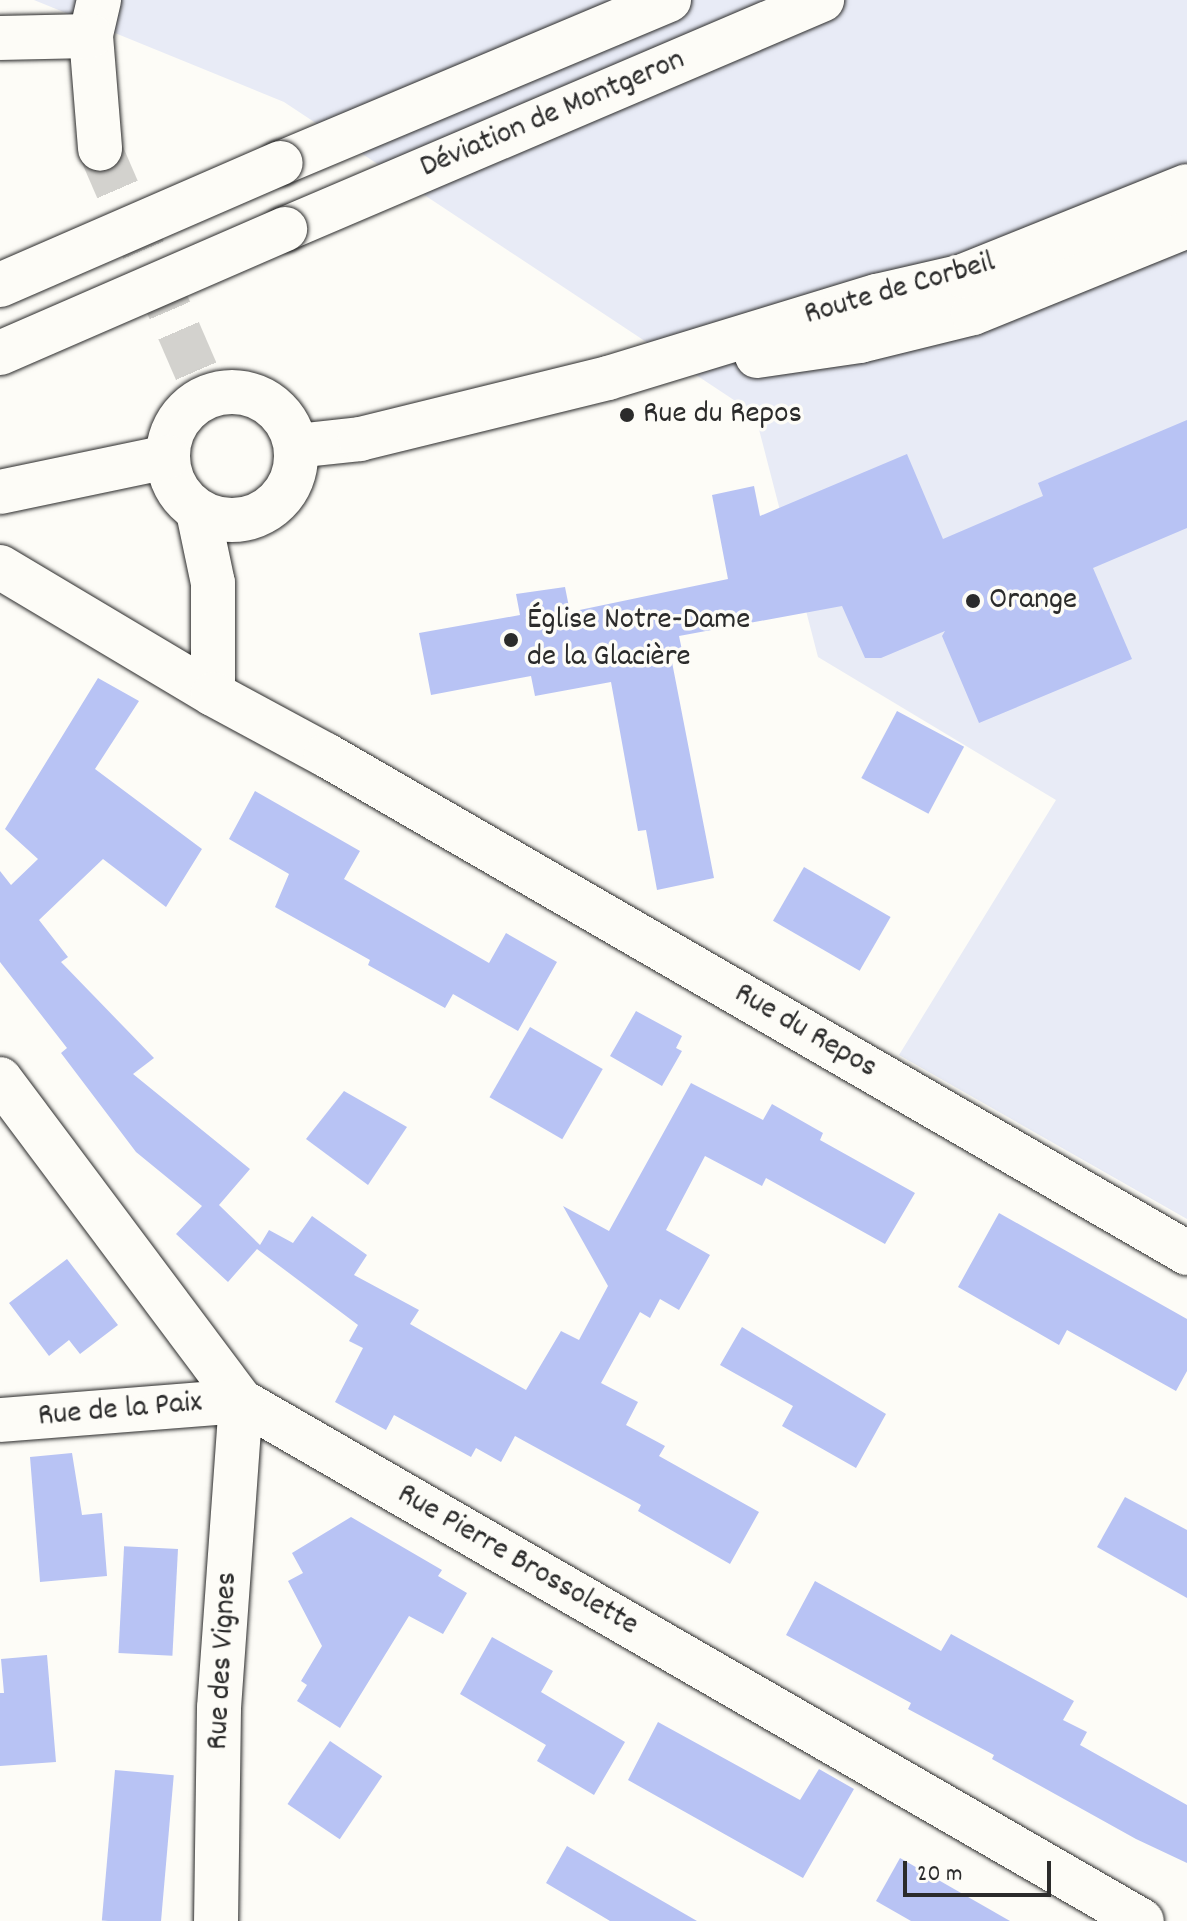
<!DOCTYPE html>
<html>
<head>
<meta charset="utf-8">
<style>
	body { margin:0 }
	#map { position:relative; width:1187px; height:1921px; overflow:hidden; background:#fdfcf7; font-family:Dekko,sans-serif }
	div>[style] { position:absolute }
	.built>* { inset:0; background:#e8ebf6 }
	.building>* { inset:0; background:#b8c3f4; transform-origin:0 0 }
	.minor-tunnel>* { height:44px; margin-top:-22px; transform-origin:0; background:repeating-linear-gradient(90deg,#d3d2ce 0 44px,transparent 0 66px) }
	.roads { filter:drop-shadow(0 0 2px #2b2b2b) drop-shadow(0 0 2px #2b2b2b) }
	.minor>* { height:44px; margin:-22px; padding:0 22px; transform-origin:22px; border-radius:22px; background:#fdfcf7 }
	.secondary>* { height:44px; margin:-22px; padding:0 22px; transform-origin:22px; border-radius:22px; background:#fdfcf7 }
	.secondary>.ring { margin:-22px; padding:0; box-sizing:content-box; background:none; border:44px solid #fdfcf7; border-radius:50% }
	.primary>* { height:44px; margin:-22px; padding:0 22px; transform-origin:22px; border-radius:22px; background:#fdfcf7 }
	.bridges { filter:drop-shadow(0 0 2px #2b2b2b) drop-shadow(0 0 2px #2b2b2b) }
	.primary-bridge>* { height:44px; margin:-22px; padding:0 22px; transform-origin:22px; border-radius:22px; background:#fdfcf7 }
	.dots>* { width:22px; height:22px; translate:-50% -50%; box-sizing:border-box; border:4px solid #fdfcf7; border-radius:50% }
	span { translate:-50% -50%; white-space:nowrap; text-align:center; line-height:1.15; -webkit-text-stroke:7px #fdfcf7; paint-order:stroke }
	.street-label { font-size:32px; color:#2b2b2b }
	.poi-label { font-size:32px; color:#2b2b2b }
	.left { translate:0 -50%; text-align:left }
	.scale { position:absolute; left:903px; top:1861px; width:148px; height:36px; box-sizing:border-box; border:4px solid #2b2b2b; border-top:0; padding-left:10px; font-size:24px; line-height:28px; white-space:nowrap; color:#2b2b2b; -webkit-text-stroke:6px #fdfcf7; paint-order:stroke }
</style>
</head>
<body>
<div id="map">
	<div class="built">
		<i style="clip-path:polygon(34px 0,1187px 0,1187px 1219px,899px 1055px,1056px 800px,818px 657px,755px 414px,284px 102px)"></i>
	</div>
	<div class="building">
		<i style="clip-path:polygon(1187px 420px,1187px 528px,1093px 568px,1132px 659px,979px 723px,942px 636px,945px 631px,881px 658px,865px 658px,842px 606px,679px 636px,683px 655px,671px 657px,714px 878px,657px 890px,646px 830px,638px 831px,611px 682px,535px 696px,531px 676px,431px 695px,419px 633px,520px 615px,516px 594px,565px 587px,570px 612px,728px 579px,712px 495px,754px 486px,760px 516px,907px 454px,943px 539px,1043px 496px,1038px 483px)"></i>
		<i style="clip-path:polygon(98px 678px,139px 701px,95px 769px,202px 849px,166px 907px,103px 859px,39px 920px,68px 957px,61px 962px,154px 1058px,133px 1074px,250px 1169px,219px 1205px,260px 1245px,269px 1230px,293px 1243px,312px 1216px,367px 1255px,354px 1275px,419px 1310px,410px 1324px,526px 1390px,561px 1331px,579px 1340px,608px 1286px,563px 1206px,609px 1231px,691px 1083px,763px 1120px,772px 1104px,823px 1133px,820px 1140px,915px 1193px,885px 1244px,766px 1178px,762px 1186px,705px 1156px,666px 1230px,710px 1255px,679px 1310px,660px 1299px,650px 1318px,640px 1312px,601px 1383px,638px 1402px,626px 1425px,665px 1446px,659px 1456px,759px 1512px,730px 1564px,638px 1511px,641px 1505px,515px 1436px,501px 1462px,476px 1448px,471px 1457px,394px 1415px,386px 1430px,335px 1402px,363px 1348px,349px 1341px,358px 1325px,257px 1249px,228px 1282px,176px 1234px,202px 1206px,136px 1152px,61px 1053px,67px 1048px,0 962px,0 871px,11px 885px,38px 859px,5px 829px)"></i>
		<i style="left:897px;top:711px;width:76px;height:76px;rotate:28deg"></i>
		<i style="clip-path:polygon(255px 791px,360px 851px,344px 879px,489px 963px,506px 933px,557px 962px,518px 1031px,453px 994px,445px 1008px,368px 965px,370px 960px,275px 907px,289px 874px,229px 839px)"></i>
		<i style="left:804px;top:867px;width:100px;height:62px;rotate:30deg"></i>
		<i style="clip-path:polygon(636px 1011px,682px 1036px,676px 1048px,682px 1051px,662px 1086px,610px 1056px)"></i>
		<i style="left:530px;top:1027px;width:84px;height:81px;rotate:30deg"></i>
		<i style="clip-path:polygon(344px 1091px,407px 1127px,368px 1185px,306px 1139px)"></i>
		<i style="clip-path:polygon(999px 1213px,1187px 1319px,1187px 1371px,1176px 1391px,1067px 1330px,1059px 1345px,958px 1287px)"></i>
		<i style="clip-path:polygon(67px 1259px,118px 1325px,80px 1354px,69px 1340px,49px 1356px,9px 1303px)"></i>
		<i style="clip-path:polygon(742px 1327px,886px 1414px,856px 1468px,782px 1426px,793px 1406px,720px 1365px)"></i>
		<i style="clip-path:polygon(72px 1453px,82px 1515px,102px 1513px,107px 1576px,40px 1582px,30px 1457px)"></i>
		<i style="clip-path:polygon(1125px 1497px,1187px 1530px,1187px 1598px,1097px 1547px)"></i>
		<i style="clip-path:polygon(351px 1517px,442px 1570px,438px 1576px,467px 1593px,443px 1634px,409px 1616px,340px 1728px,297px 1701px,307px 1685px,301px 1681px,322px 1646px,288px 1581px,303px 1573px,292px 1553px)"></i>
		<i style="left:178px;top:1549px;width:107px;height:54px;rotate:93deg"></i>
		<i style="clip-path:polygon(815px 1581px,941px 1651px,951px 1634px,1074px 1701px,1063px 1720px,1087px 1732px,1080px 1745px,1187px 1805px,1187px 1863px,1136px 1839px,992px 1759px,994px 1755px,908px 1709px,911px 1703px,786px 1635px)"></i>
		<i style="clip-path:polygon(492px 1637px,553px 1671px,541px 1692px,625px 1742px,594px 1795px,537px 1761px,546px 1745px,460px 1694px)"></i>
		<i style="clip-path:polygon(47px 1655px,56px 1762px,0 1766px,0 1693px,4px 1693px,1px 1659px)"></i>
		<i style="clip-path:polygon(658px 1722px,800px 1800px,819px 1769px,854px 1789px,803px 1878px,628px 1780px)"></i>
		<i style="left:330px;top:1741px;width:63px;height:76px;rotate:34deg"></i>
		<i style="left:115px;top:1770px;width:59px;height:151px;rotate:5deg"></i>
		<i style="clip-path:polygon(567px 1846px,697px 1921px,610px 1921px,600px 1915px,546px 1883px)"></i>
		<i style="clip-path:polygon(900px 1858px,1010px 1921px,911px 1921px,876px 1901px)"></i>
	</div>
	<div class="minor-tunnel">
		<i style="left:100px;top:149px;width:269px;rotate:66.6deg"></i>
	</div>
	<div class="roads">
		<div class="minor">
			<i style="left:99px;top:0;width:37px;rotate:103deg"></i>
			<i style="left:91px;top:36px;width:113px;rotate:85.4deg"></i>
			<i style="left:0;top:38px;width:91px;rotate:-1.3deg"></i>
			<i style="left:198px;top:512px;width:73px;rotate:78.1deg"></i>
			<i style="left:213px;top:583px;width:111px;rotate:90deg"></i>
			<i style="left:0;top:567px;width:248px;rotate:30.8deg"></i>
			<i style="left:213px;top:694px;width:128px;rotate:28.4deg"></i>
			<i style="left:326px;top:755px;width:995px;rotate:30.04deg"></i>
			<i style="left:0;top:1079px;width:402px;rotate:53.2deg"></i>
			<i style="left:241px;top:1401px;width:1040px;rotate:29.99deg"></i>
			<i style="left:0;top:1420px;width:242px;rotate:-4.5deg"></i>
			<i style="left:241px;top:1401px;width:308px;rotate:94.1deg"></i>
			<i style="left:219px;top:1708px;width:213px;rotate:90.8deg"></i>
		</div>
		<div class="secondary">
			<i style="left:757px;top:356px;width:104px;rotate:-8.3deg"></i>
			<i style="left:860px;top:341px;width:116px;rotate:-13.9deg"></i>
			<i style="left:973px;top:313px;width:231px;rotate:-22.1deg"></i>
			<i class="ring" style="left:168px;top:392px;width:84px;height:84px"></i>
			<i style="left:296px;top:446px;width:64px;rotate:-6.2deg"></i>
			<i style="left:360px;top:439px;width:255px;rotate:-13.8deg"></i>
			<i style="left:608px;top:378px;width:281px;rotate:-17deg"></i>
			<i style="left:877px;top:296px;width:88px;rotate:-13.1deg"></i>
			<i style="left:963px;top:276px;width:241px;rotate:-21.9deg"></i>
			<i style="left:0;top:492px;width:171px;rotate:-11.8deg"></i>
		</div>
		<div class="primary">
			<i style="left:281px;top:163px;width:421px;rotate:-22.8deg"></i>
			<i style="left:285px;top:229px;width:584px;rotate:-23.1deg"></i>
		</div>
	</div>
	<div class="bridges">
		<div class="primary-bridge">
			<i style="left:0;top:285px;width:306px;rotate:-23.5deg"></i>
			<i style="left:0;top:353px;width:311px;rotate:-23.5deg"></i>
		</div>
	</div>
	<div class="dots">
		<i style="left:627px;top:415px;background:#2b2b2b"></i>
		<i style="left:973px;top:601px;background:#2b2b2b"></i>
		<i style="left:511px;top:640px;background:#2b2b2b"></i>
	</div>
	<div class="street-label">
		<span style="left:553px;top:115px;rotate:-23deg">Déviation de Montgeron</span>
		<span style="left:900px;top:290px;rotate:-16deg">Route de Corbeil</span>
		<span style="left:805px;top:1032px;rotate:30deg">Rue du Repos</span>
		<span style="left:120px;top:1411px;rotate:-5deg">Rue de la Paix</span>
		<span style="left:517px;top:1561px;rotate:30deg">Rue Pierre Brossolette</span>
		<span style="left:224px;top:1661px;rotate:-87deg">Rue des Vignes</span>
	</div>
	<div class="poi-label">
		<span class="left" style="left:643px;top:415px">Rue du Repos</span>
		<span class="left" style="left:989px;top:601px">Orange</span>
		<span class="left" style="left:527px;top:640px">Église Notre-Dame<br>de la Glacière</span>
	</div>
	<div class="scale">20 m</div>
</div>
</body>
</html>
